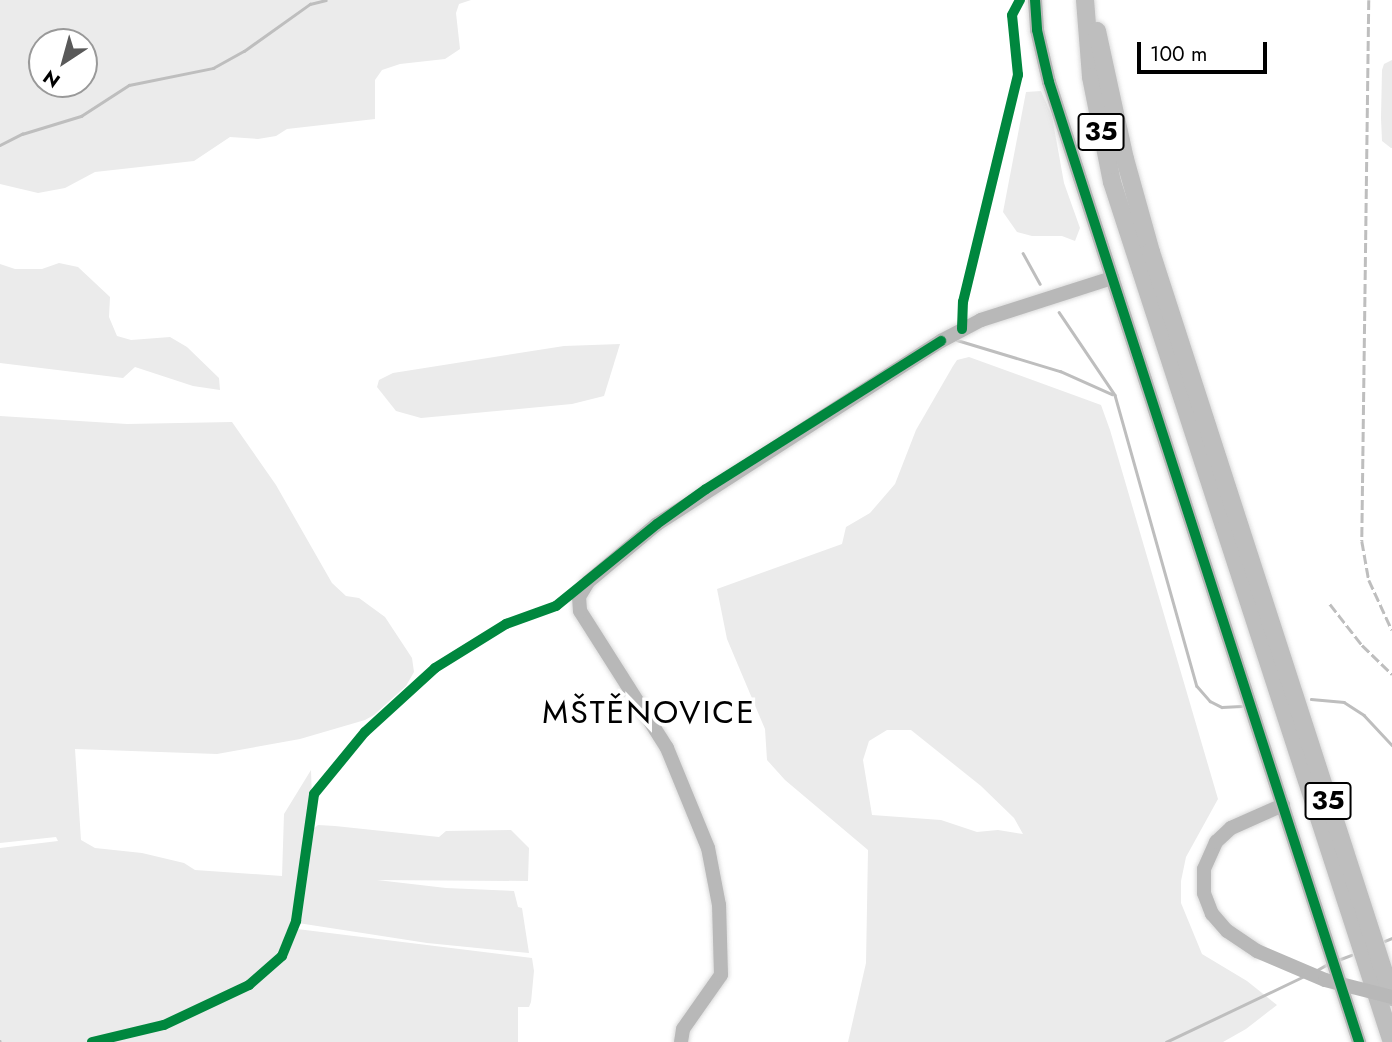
<!DOCTYPE html>
<html>
<head>
<meta charset="utf-8">
<style>
	body { margin:0 }
	#map { position:relative; width:1392px; height:1042px; overflow:hidden; background:#fff; font-family:Jost,sans-serif }
	div>[style] { position:absolute }
	.green>* { inset:0; background:#ebebeb }
	.stream>* { height:2.5px; margin:-1.25px; padding:0 1.25px; transform-origin:1.25px; border-radius:1.25px; background:#bebebe }
	.roads { filter:drop-shadow(0 0 2px #dbdbdb) drop-shadow(0 0 2px #dbdbdb) }
	.secondary>* { height:14px; margin:-7px; padding:0 7px; transform-origin:7px; border-radius:7px; background:#b8b8b8 }
	.highway>* { height:18px; margin:-9px; padding:0 9px; transform-origin:9px; border-radius:9px; background:#bebebe }
	.rail>* { height:2.5px; margin-top:-1.25px; transform-origin:0; background:repeating-linear-gradient(90deg,#bebebe 0 10px,transparent 0 13.5px) }
	.secondary-bridge>* { height:14px; margin:-7px; padding:0 7px; transform-origin:7px; border-radius:7px; background:#b8b8b8 }
	.cycleway>* { height:10px; margin:-5px; padding:0 5px; transform-origin:5px; border-radius:5px; background:#00873e }
	span { translate:-50% -50%; white-space:nowrap; text-align:center; line-height:1.15; -webkit-text-stroke:7px #fff; paint-order:stroke }
	.shield-label span { padding:2px 5px; background:#fff; border:2px solid; border-radius:5px; -webkit-text-stroke-width:0 }
	.shield-label { font-size:26px; color:#000; font-weight:700 }
	.quarter-label { font-size:32px; color:#000; letter-spacing:2px }
	.north { position:absolute; left:28px; top:28px; width:70px; height:70px; box-sizing:border-box; background:#fff; border:2px solid #999; border-radius:50%; rotate:216deg; font-size:19px; font-weight:700; line-height:28px; text-align:center; color:#000 }
	.north::after { content:''; display:block; margin:auto; width:24px; height:32px; background:#595959; clip-path:polygon(50% 0,100% 100%,50% 72%,0 100%) }
	.scale { position:absolute; left:1137px; top:42px; width:130px; height:32px; box-sizing:border-box; border:4px solid #000; border-top:0; padding-left:9px; font-size:21px; line-height:24px; white-space:nowrap; color:#000; -webkit-text-stroke:5px #fff; paint-order:stroke }
</style>
</head>
<body>
<div id="map">
	<div class="green">
		<i style="clip-path:polygon(evenodd,0 0,471px 0,459px 4px,456px 13px,460px 49px,445px 59px,400px 64px,382px 70px,375px 80px,375px 119px,287px 129px,276px 136px,258px 139px,230px 137px,194px 161px,95px 172px,65px 188px,38px 193px,0 184px,0 0,42px 42px,84px 42px,84px 84px,42px 84px,42px 42px)"></i>
		<i style="clip-path:polygon(1392px 60px,1392px 148px,1391px 148px,1382px 141px,1381px 118px,1382px 70px,1384px 64px)"></i>
		<i style="clip-path:polygon(1041px 91px,1052px 116px,1064px 183px,1080px 228px,1075px 241px,1062px 236px,1032px 236px,1017px 232px,1003px 212px,1026px 92px)"></i>
		<i style="clip-path:polygon(59px 263px,78px 267px,110px 297px,109px 317px,117px 336px,131px 340px,170px 337px,187px 347px,219px 378px,220px 390px,193px 386px,135px 367px,123px 378px,0 363px,0 264px,15px 269px,42px 269px)"></i>
		<i style="clip-path:polygon(620px 344px,604px 396px,572px 404px,421px 418px,396px 411px,377px 387px,379px 380px,393px 373px,564px 346px)"></i>
		<i style="clip-path:polygon(evenodd,969px 357px,1101px 405px,1110px 430px,1218px 799px,1186px 857px,1181px 881px,1181px 903px,1202px 954px,1247px 981px,1277px 1005px,1246px 1029px,1223px 1042px,848px 1042px,866px 963px,868px 850px,785px 780px,767px 760px,765px 729px,727px 639px,717px 589px,842px 544px,846px 527px,870px 513px,895px 484px,916px 430px,953px 366px,957px 360px,969px 357px,887px 730px,911px 730px,981px 786px,1014px 818px,1023px 834px,998px 830px,977px 832px,941px 820px,872px 815px,863px 760px,869px 741px,887px 730px)"></i>
		<i style="clip-path:polygon(0 416px,127px 424px,232px 422px,276px 485px,332px 583px,346px 596px,359px 598px,385px 617px,412px 658px,414px 672px,406px 686px,374px 715px,365px 720px,300px 739px,217px 754px,75px 749px,81px 840px,95px 848px,142px 853px,184px 863px,195px 870px,282px 876px,284px 814px,311px 770px,313px 829px,318px 825px,335px 826px,439px 837px,446px 831px,511px 830px,529px 848px,528px 881px,377px 880px,446px 888px,514px 891px,518px 907px,522px 908px,529px 953px,427px 943px,298px 923px,297px 929px,532px 958px,534px 971px,531px 1002px,529px 1007px,518px 1007px,518px 1042px,0 1042px,0 848px,58px 841px,56px 837px,0 843px)"></i>
	</div>
	<div class="stream">
		<i style="left:0;top:145px;width:25px;rotate:-27deg"></i>
		<i style="left:22px;top:134px;width:62px;rotate:-17deg"></i>
		<i style="left:81px;top:116px;width:57px;rotate:-32.9deg"></i>
		<i style="left:129px;top:85px;width:86px;rotate:-11.4deg"></i>
		<i style="left:213px;top:68px;width:35px;rotate:-29deg"></i>
		<i style="left:244px;top:51px;width:81px;rotate:-35.5deg"></i>
		<i style="left:310px;top:4px;width:16px;rotate:-14deg"></i>
		<i style="left:1023px;top:253px;width:35px;rotate:61deg"></i>
		<i style="left:1059px;top:312px;width:100px;rotate:56deg"></i>
		<i style="left:1115px;top:395px;width:302px;rotate:74.3deg"></i>
		<i style="left:1197px;top:686px;width:20px;rotate:49deg"></i>
		<i style="left:1210px;top:701px;width:13px;rotate:27deg"></i>
		<i style="left:1222px;top:707px;width:19px;rotate:-3deg"></i>
		<i style="left:957px;top:340px;width:108px;rotate:16.8deg"></i>
		<i style="left:1060px;top:371px;width:57px;rotate:23.9deg"></i>
		<i style="left:1311px;top:699px;width:33px;rotate:5deg"></i>
		<i style="left:1344px;top:702px;width:24px;rotate:33deg"></i>
		<i style="left:1364px;top:715px;width:41px;rotate:47deg"></i>
		<i style="left:1385px;top:941px;width:8px;rotate:-23deg"></i>
		<i style="left:1338px;top:960px;width:14px;rotate:-21deg"></i>
		<i style="left:1317px;top:970px;width:10px;rotate:-29deg"></i>
		<i style="left:0;top:1041px;width:1px;rotate:90deg"></i>
		<i style="left:1166px;top:1042px;width:151px;rotate:-25.5deg"></i>
	</div>
	<div class="roads">
		<div class="secondary">
			<i style="left:1035px;top:0;width:30px;rotate:86deg"></i>
			<i style="left:1037px;top:30px;width:53px;rotate:77deg"></i>
			<i style="left:1049px;top:82px;width:1009px;rotate:72.1deg"></i>
			<i style="left:1257px;top:951px;width:36px;rotate:-146deg"></i>
			<i style="left:1227px;top:931px;width:23px;rotate:-131deg"></i>
			<i style="left:1212px;top:914px;width:22px;rotate:-111deg"></i>
			<i style="left:1204px;top:893px;width:24px;rotate:-90deg"></i>
			<i style="left:1204px;top:869px;width:30px;rotate:-66deg"></i>
			<i style="left:1216px;top:842px;width:21px;rotate:-43deg"></i>
			<i style="left:1231px;top:828px;width:57px;rotate:-23.9deg"></i>
			<i style="left:681px;top:1042px;width:13px;rotate:-81deg"></i>
			<i style="left:683px;top:1029px;width:66px;rotate:-54.9deg"></i>
			<i style="left:721px;top:975px;width:70px;rotate:-91.6deg"></i>
			<i style="left:719px;top:905px;width:58px;rotate:-100.9deg"></i>
			<i style="left:708px;top:848px;width:108px;rotate:-112.3deg"></i>
			<i style="left:667px;top:748px;width:162px;rotate:-122.4deg"></i>
			<i style="left:580px;top:611px;width:14px;rotate:-94deg"></i>
			<i style="left:579px;top:597px;width:17px;rotate:-59deg"></i>
			<i style="left:588px;top:582px;width:90px;rotate:-40deg"></i>
			<i style="left:657px;top:524px;width:338px;rotate:-32.8deg"></i>
			<i style="left:941px;top:341px;width:45px;rotate:-27.7deg"></i>
			<i style="left:981px;top:320px;width:138px;rotate:-17.8deg"></i>
		</div>
		<div class="highway">
			<i style="left:1085px;top:0;width:77px;rotate:85.5deg"></i>
			<i style="left:1091px;top:77px;width:107px;rotate:78.7deg"></i>
			<i style="left:1112px;top:182px;width:904px;rotate:71.97deg"></i>
			<i style="left:1097px;top:31px;width:131px;rotate:77.7deg"></i>
			<i style="left:1125px;top:159px;width:97px;rotate:74.4deg"></i>
			<i style="left:1151px;top:252px;width:783px;rotate:72.07deg"></i>
		</div>
	</div>
	<div class="rail">
		<i style="left:1369px;top:0;width:541px;rotate:90.74deg"></i>
		<i style="left:1362px;top:541px;width:40px;rotate:80deg"></i>
		<i style="left:1369px;top:580px;width:55px;rotate:65.3deg"></i>
		<i style="left:1330px;top:604px;width:52px;rotate:52deg"></i>
		<i style="left:1362px;top:645px;width:42px;rotate:44deg"></i>
	</div>
	<div class="secondary-bridge">
		<i style="left:1257px;top:951px;width:74px;rotate:23.1deg"></i>
		<i style="left:1325px;top:980px;width:69px;rotate:14.2deg"></i>
	</div>
	<div class="cycleway">
		<i style="left:1035px;top:0;width:30px;rotate:86deg"></i>
		<i style="left:1037px;top:30px;width:53px;rotate:77deg"></i>
		<i style="left:1049px;top:82px;width:1009px;rotate:72.1deg"></i>
		<i style="left:962px;top:329px;width:27px;rotate:-88deg"></i>
		<i style="left:963px;top:302px;width:234px;rotate:-76.4deg"></i>
		<i style="left:1018px;top:75px;width:60px;rotate:-95.7deg"></i>
		<i style="left:1012px;top:15px;width:17px;rotate:-62deg"></i>
		<i style="left:92px;top:1042px;width:74px;rotate:-13.3deg"></i>
		<i style="left:164px;top:1025px;width:94px;rotate:-25.2deg"></i>
		<i style="left:249px;top:985px;width:44px;rotate:-41.3deg"></i>
		<i style="left:282px;top:956px;width:38px;rotate:-68deg"></i>
		<i style="left:296px;top:921px;width:128px;rotate:-81.9deg"></i>
		<i style="left:314px;top:794px;width:80px;rotate:-50.6deg"></i>
		<i style="left:365px;top:732px;width:95px;rotate:-42.4deg"></i>
		<i style="left:435px;top:668px;width:84px;rotate:-31.8deg"></i>
		<i style="left:506px;top:624px;width:53px;rotate:-19.8deg"></i>
		<i style="left:556px;top:606px;width:130px;rotate:-39.1deg"></i>
		<i style="left:657px;top:524px;width:60px;rotate:-35.5deg"></i>
		<i style="left:706px;top:489px;width:278px;rotate:-32.2deg"></i>
	</div>
	<div class="shield-label">
		<span style="left:1101px;top:132px">35</span>
		<span style="left:1328px;top:801px">35</span>
	</div>
	<div class="quarter-label">
		<span style="left:649px;top:712px">MŠTĚNOVICE</span>
	</div>
	<div class="north">N</div>
	<div class="scale">100 m</div>
</div>
</body>
</html>
